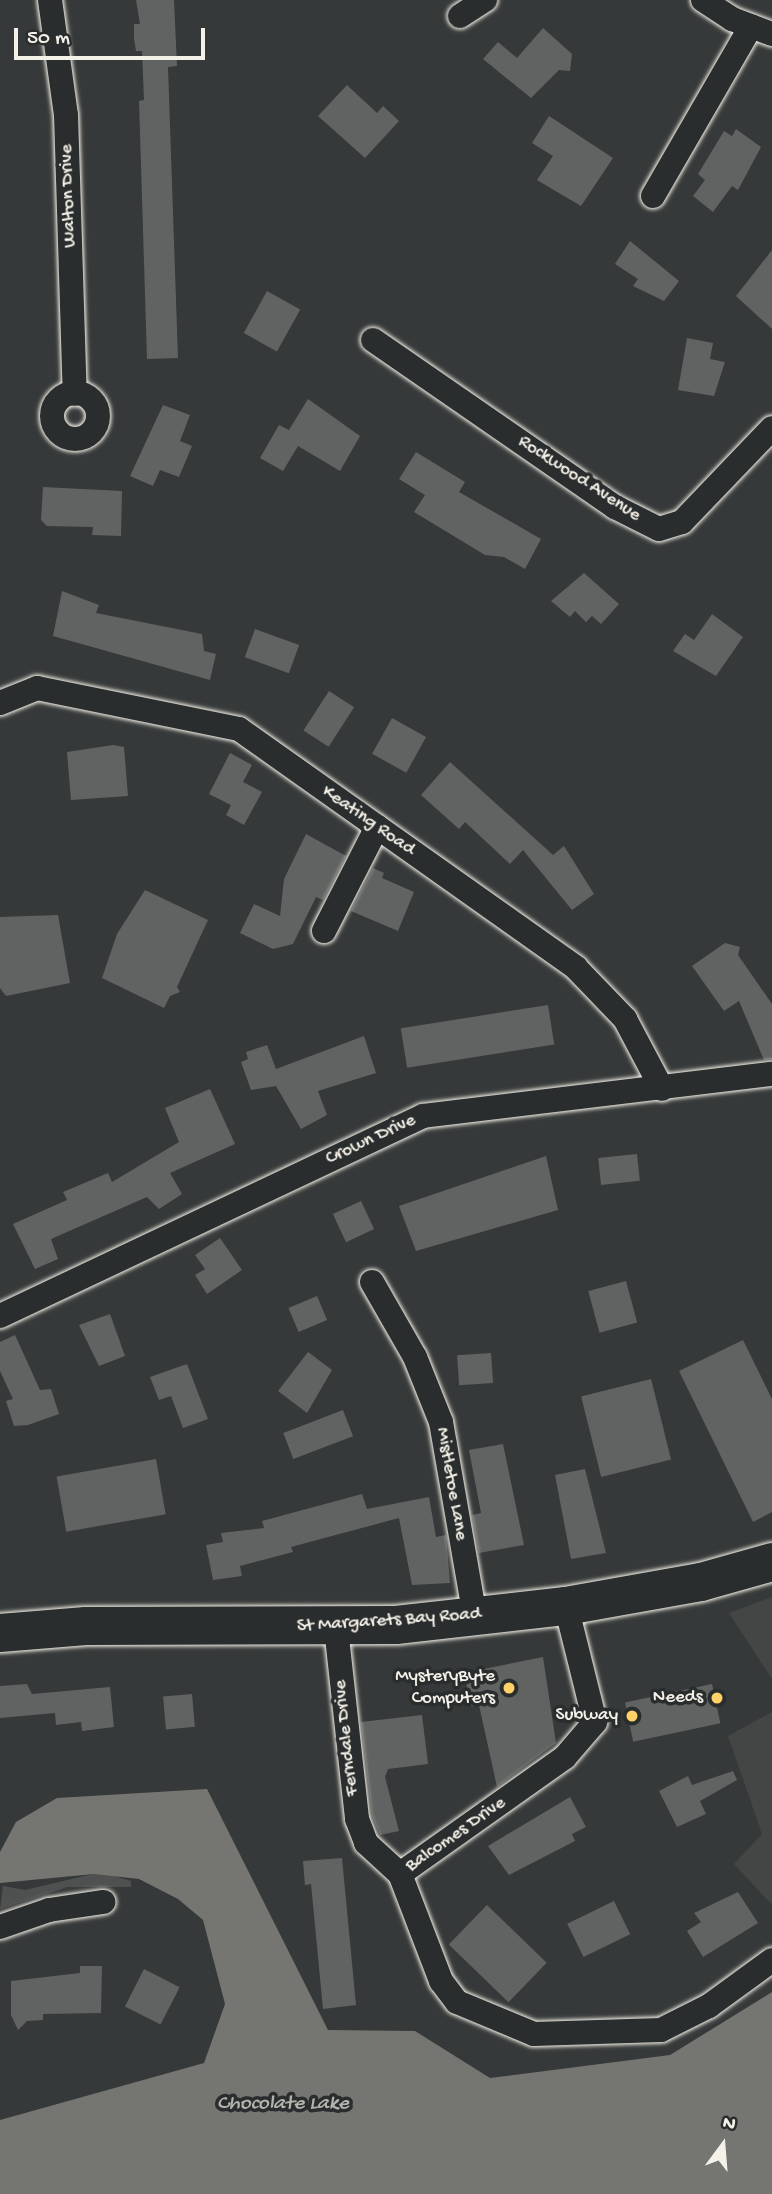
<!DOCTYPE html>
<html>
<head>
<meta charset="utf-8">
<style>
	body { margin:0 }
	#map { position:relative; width:772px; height:2194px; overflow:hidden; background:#363939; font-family:"Gochi Hand",sans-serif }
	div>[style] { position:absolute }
	.built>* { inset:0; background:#434645 }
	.green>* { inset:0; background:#4e514f }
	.water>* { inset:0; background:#757572 }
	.building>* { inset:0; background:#616362; transform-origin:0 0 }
	.roads { filter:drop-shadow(0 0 2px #f4f1e8) drop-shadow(0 0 2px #f4f1e8) }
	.street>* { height:24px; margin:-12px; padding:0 12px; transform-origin:12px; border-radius:12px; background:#2a2d2e }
	.street>.ring { margin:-12px; padding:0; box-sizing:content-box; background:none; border:24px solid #2a2d2e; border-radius:50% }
	.primary>* { height:38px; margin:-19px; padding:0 19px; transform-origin:19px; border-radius:19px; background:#2a2d2e }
	.dots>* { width:19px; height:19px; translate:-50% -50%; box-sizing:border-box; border:4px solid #2a2d2e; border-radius:50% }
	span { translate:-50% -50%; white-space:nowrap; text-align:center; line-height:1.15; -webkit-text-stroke:7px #2a2d2e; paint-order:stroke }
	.street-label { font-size:19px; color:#f4f1e8 }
	.poi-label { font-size:19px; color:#f4f1e8 }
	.right { translate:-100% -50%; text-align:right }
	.water-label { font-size:21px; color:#b4b3ad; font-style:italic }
	.north { position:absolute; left:688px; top:2110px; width:70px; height:70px; -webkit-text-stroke:5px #2a2d2e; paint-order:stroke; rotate:16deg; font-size:19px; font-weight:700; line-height:28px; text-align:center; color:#f4f1e8 }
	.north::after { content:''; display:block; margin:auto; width:24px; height:32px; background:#f4f1e8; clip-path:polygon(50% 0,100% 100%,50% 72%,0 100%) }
	.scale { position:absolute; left:14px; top:28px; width:191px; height:32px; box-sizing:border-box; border:4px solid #f4f1e8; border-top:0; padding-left:9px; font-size:21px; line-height:24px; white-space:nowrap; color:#f4f1e8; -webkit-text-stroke:5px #2a2d2e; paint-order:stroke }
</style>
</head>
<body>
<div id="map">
	<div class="built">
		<i style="clip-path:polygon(772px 1597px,772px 1679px,729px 1613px)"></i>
		<i style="clip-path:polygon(772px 1712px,772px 1905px,734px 1864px,762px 1834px,728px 1736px)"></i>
	</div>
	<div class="green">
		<i style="clip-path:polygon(101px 1872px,131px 1881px,131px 1887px,68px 1887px,0 1909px,3px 1886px,25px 1890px)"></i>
	</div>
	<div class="water">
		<i style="clip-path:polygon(207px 1789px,328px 2030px,415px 2031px,490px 2078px,670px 2055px,772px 1992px,772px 2194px,0 2194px,0 2120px,204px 2063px,225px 2004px,203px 1920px,178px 1899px,139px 1879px,94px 1874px,0 1883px,0 1852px,16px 1822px,57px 1798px)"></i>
	</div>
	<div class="building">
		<i style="clip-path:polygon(136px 0,174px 0,177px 66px,168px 67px,178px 358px,147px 359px,139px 101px,144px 100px,142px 51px,136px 51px,134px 38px,134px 24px,140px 24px)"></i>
		<i style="clip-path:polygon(543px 28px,572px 54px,570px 71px,559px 70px,531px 98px,483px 59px,498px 42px,517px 58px)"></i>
		<i style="clip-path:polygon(347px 85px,377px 113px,383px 106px,399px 121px,365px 158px,318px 116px)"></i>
		<i style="clip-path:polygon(549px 116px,613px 158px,581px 206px,537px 180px,553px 156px,532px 143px)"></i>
		<i style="clip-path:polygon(736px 129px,761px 147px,738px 190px,732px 186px,713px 212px,693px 196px,705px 180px,698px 174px,724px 131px,732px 136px)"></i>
		<i style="clip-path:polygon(630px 241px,679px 281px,664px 301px,633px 286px,638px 279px,615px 264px)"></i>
		<i style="clip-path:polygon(772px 250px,772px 329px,736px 296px)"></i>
		<i style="left:267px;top:291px;width:38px;height:48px;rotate:29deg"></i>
		<i style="clip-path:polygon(687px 338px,713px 343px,710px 359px,725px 362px,714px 396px,678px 390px)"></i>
		<i style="clip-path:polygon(308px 399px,360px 436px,340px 471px,298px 446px,283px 471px,260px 458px,279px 425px,289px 430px)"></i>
		<i style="clip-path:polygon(163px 405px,190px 415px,180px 441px,192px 446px,179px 477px,160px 470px,153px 486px,130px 476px)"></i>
		<i style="clip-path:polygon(416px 452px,465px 482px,459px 492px,541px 539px,525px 569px,504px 557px,485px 555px,414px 512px,425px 495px,399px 479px)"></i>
		<i style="clip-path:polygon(43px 487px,122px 491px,121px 536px,92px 535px,93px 527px,47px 526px,41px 520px)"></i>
		<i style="clip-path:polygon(584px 573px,619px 604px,601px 624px,592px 616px,586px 622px,575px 611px,570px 617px,551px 601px)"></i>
		<i style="clip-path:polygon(62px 591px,99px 605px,96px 613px,202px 634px,204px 651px,216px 654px,210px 680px,53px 636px)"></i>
		<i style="clip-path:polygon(712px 614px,743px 637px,716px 676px,673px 651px,685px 634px,694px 640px)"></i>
		<i style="left:255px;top:629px;width:47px;height:30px;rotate:20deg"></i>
		<i style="left:329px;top:691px;width:30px;height:47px;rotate:33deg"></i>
		<i style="left:392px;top:718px;width:39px;height:41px;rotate:29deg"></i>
		<i style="clip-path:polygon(113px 745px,124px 747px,128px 796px,71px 800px,67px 752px)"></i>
		<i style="clip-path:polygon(230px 753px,252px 765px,243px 782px,262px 792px,244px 825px,226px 815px,231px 805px,209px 794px)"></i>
		<i style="clip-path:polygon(450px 762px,553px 855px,564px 846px,594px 894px,572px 910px,523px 850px,510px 864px,465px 822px,459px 829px,421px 795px)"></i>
		<i style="clip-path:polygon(306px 834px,346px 856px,323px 900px,316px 897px,293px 944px,273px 949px,240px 933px,254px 904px,280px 916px,284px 879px)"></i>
		<i style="clip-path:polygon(373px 868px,384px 873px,382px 878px,414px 892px,398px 931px,351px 911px)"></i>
		<i style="clip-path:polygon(145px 890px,208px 920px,177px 987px,180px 992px,170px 996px,164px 1008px,102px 978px,117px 934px)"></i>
		<i style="clip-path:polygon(58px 915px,70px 983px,6px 996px,0 988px,0 917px)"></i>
		<i style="clip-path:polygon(725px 943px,740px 947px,738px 955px,772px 1004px,772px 1059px,764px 1060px,739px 1001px,724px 1011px,692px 966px)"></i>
		<i style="left:548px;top:1005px;width:40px;height:149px;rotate:81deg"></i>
		<i style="clip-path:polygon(364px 1036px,376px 1073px,318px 1091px,327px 1115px,301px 1129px,276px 1086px,251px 1090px,241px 1062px,248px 1059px,246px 1052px,267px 1045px,276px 1069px)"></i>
		<i style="clip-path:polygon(210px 1089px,235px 1144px,170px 1173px,182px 1194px,159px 1209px,147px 1197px,51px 1239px,58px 1259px,35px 1269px,13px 1224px,67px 1200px,63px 1192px,108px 1173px,112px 1182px,179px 1142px,165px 1108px)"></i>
		<i style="left:637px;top:1154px;width:27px;height:39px;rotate:84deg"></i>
		<i style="clip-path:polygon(546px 1156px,558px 1210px,416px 1251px,399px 1206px)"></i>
		<i style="left:361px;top:1201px;width:31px;height:31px;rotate:65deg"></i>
		<i style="clip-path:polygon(220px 1238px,242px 1270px,207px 1294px,195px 1275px,205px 1269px,195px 1255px)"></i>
		<i style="left:626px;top:1281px;width:43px;height:39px;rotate:75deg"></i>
		<i style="left:317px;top:1296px;width:26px;height:31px;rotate:67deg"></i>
		<i style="clip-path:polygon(110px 1314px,125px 1356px,99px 1366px,79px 1325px)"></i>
		<i style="clip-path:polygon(15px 1335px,40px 1390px,51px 1389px,59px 1414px,28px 1425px,14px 1426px,6px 1401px,13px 1399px,0 1371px,0 1342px)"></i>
		<i style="clip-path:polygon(743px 1340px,772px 1399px,772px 1512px,753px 1522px,679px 1371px)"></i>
		<i style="clip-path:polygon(308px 1352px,332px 1370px,307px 1413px,278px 1391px)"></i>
		<i style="left:491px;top:1353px;width:30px;height:34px;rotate:86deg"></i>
		<i style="clip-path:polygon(187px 1364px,208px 1419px,183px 1428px,171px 1396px,159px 1400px,150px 1377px)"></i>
		<i style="left:651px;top:1379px;width:83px;height:72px;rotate:76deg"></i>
		<i style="left:343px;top:1410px;width:28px;height:64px;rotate:69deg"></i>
		<i style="clip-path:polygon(503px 1444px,524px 1545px,479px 1553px,472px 1515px,481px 1513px,469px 1450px)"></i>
		<i style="left:156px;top:1459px;width:56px;height:101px;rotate:80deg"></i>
		<i style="clip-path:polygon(585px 1469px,606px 1553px,571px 1559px,555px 1475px)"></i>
		<i style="clip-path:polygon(362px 1494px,367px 1509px,429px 1497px,436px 1537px,446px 1535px,450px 1583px,412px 1585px,399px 1518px,291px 1547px,293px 1552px,240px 1566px,242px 1576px,213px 1580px,206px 1545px,223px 1542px,221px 1533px,264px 1528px,262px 1521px)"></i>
		<i style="clip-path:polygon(543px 1657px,556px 1743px,497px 1787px,479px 1705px,471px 1706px,464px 1673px)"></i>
		<i style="clip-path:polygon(27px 1684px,32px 1694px,110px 1687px,114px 1727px,82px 1731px,81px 1722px,56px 1725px,55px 1713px,0 1718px,0 1686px)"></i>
		<i style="left:712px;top:1684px;width:40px;height:89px;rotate:78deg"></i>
		<i style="left:192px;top:1694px;width:33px;height:29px;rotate:85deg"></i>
		<i style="clip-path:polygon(422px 1715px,428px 1764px,388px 1769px,385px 1777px,399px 1831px,380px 1835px,372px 1816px,361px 1722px)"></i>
		<i style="clip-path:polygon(733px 1771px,737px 1780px,700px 1801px,706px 1814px,677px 1827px,659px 1791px,688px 1776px,692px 1785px)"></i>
		<i style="clip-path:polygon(570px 1797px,586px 1827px,572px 1834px,575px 1841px,509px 1875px,488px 1846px)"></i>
		<i style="clip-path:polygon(342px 1858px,356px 2005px,323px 2009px,311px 1884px,305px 1885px,303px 1861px)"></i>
		<i style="clip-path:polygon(738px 1892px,758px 1923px,703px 1957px,687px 1931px,701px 1922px,694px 1913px)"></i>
		<i style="left:614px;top:1901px;width:37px;height:52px;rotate:64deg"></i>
		<i style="left:487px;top:1905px;width:83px;height:55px;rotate:44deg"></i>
		<i style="clip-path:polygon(80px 1966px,102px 1966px,101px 2013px,43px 2014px,43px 2020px,27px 2021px,18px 2030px,11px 2015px,11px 1981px,80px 1973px)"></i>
		<i style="left:144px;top:1969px;width:40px;height:42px;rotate:27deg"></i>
	</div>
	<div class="roads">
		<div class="street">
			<i style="left:50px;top:0;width:116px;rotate:82.1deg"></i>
			<i style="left:66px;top:115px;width:279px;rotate:88.2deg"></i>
			<i style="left:703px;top:0;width:35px;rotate:33deg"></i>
			<i style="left:732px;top:19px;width:43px;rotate:20.6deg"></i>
			<i style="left:460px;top:16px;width:30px;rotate:-33deg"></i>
			<i style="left:653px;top:196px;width:196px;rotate:-60deg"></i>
			<i style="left:373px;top:340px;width:294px;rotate:34.6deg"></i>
			<i style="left:615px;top:507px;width:49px;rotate:26.6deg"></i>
			<i style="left:659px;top:529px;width:24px;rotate:-17deg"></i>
			<i style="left:682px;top:522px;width:130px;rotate:-46.2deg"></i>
			<i class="ring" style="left:52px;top:393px;width:22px;height:22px"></i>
			<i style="left:0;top:703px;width:40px;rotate:-22deg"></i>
			<i style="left:37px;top:688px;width:206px;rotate:11.5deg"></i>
			<i style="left:239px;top:729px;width:413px;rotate:35.3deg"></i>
			<i style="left:576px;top:968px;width:71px;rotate:46.1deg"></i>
			<i style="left:625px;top:1019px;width:79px;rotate:62.1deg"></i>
			<i style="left:324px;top:931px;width:117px;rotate:-63deg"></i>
			<i style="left:372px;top:1282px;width:86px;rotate:60.2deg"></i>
			<i style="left:415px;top:1357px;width:70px;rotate:68.2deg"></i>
			<i style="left:441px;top:1422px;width:198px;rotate:80.1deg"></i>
			<i style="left:0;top:1316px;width:468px;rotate:-25.3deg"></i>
			<i style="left:423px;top:1116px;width:352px;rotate:-6.9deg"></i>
			<i style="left:336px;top:1628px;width:192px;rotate:83.7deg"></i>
			<i style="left:357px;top:1819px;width:26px;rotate:69deg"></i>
			<i style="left:366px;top:1843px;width:46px;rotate:42.4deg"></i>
			<i style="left:400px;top:1874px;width:115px;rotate:69deg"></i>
			<i style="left:441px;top:1981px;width:26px;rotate:53deg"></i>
			<i style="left:457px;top:2002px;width:83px;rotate:22.6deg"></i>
			<i style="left:534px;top:2034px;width:127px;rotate:-1.8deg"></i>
			<i style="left:661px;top:2030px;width:54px;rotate:-26.6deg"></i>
			<i style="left:709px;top:2006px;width:78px;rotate:-36.1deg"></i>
			<i style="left:400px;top:1874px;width:202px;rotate:-35.3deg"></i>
			<i style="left:565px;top:1757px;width:46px;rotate:-49.4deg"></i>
			<i style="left:595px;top:1722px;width:120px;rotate:-104deg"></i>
			<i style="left:0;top:1927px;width:52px;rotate:-19.1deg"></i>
			<i style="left:49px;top:1910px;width:55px;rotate:-8.4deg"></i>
		</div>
		<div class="primary">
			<i style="left:0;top:1633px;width:86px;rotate:-4.7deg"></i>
			<i style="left:86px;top:1626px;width:310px;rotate:-0.2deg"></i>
			<i style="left:396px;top:1625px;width:171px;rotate:-6.4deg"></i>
			<i style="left:566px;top:1606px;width:137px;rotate:-10.1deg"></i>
			<i style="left:701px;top:1582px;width:74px;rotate:-15.7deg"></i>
		</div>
	</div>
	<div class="dots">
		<i style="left:509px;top:1688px;background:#ffd166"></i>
		<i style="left:717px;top:1698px;background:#ffd166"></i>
		<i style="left:632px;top:1716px;background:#ffd166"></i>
	</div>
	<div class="street-label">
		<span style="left:69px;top:196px;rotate:-92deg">Walton Drive</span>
		<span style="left:579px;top:479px;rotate:33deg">Rockwood Avenue</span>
		<span style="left:368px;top:821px;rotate:35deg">Keating Road</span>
		<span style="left:371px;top:1140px;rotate:-25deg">Crown Drive</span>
		<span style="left:451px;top:1484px;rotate:80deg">Mistletoe Lane</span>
		<span style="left:389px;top:1621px;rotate:-4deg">St Margarets Bay Road</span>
		<span style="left:347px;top:1738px;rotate:-96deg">Ferndale Drive</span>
		<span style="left:456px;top:1835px;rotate:-35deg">Balcomes Drive</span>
	</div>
	<div class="poi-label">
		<span class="right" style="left:495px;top:1688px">MysteryByte<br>Computers</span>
		<span class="right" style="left:703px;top:1698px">Needs</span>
		<span class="right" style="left:618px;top:1716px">Subway</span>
	</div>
	<div class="water-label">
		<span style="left:283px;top:2105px">Chocolate Lake</span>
	</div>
	<div class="north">N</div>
	<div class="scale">50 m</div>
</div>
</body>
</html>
